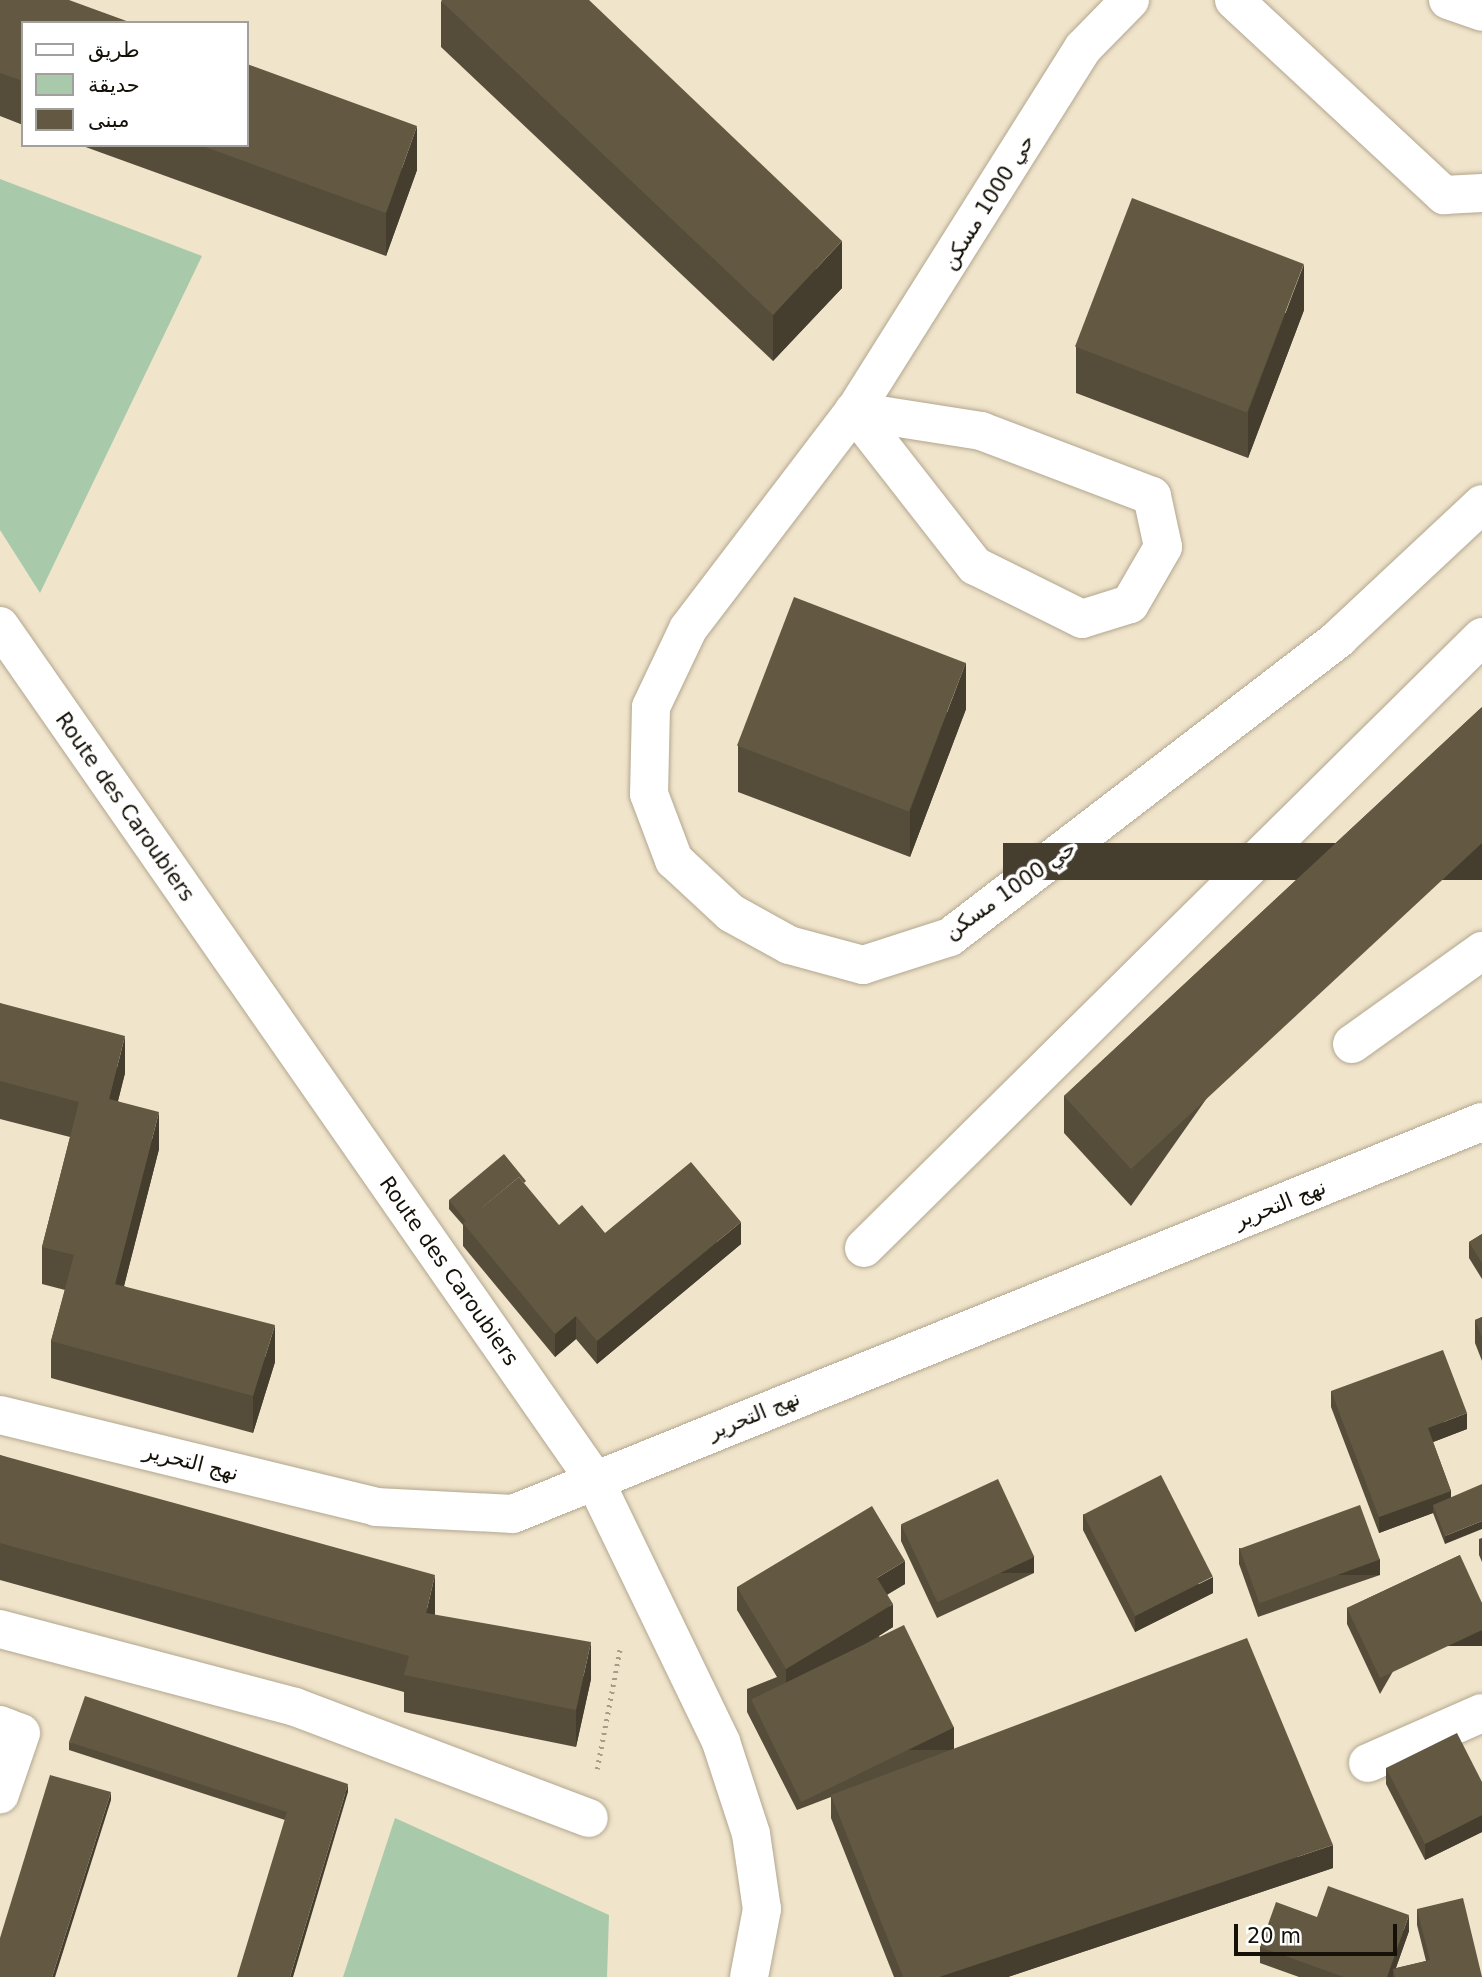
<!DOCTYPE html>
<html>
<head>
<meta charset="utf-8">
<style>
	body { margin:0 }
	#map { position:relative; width:1482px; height:1977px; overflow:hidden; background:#f0e4cb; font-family:"DejaVu Sans","Noto Naskh Arabic",sans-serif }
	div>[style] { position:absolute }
	.green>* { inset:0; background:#a8caaa }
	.path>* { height:4.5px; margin-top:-2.25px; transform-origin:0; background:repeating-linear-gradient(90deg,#a69d89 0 2px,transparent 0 7px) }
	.roads { filter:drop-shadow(0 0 2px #b2a78f) drop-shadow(0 0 2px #b2a78f) }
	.minor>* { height:38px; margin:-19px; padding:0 19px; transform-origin:19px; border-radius:19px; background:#fff }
	.wall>* { inset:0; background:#554d3a }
	.shaded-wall>* { inset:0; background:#453e2f; transform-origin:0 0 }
	.building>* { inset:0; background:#635943; transform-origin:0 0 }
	span { translate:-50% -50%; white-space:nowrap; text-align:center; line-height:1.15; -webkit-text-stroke:7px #fff; paint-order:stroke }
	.street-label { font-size:21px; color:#151108 }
	.legend { position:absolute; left:21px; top:21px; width:228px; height:126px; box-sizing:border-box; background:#fff; border:2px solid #a1a09c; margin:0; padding:9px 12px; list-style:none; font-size:21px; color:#151108 }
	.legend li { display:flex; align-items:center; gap:14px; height:35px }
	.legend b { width:35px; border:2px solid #a1a09c }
	.scale { position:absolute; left:1234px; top:1924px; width:163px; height:32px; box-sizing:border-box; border:4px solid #151108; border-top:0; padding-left:9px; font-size:21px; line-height:24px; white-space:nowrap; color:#151108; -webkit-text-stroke:5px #fff; paint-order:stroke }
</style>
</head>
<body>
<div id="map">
	<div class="green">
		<i style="clip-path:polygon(0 179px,202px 256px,40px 593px,0 530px)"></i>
		<i style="clip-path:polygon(395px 1818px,609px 1915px,607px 1977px,343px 1977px)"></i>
	</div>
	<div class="path">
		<i style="left:597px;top:1769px;width:123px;rotate:-79.2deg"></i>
	</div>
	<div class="roads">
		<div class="minor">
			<i style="left:1130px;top:0;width:67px;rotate:134.4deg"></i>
			<i style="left:1083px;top:48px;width:429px;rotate:122.2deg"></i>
			<i style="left:854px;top:411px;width:274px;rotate:127.3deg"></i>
			<i style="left:688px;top:629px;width:86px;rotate:115.4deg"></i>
			<i style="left:651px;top:707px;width:87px;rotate:91.3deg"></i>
			<i style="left:649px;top:794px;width:71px;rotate:69.3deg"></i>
			<i style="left:674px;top:860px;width:78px;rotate:42.9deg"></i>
			<i style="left:731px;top:913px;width:66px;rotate:28.9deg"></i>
			<i style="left:789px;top:945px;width:77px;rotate:15.1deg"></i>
			<i style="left:863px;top:965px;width:91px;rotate:-17.8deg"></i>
			<i style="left:950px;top:937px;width:491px;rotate:-37.5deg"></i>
			<i style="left:1339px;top:638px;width:196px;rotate:-43.1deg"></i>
			<i style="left:1234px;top:0;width:287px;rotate:42.9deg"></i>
			<i style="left:1444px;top:195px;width:38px;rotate:-3deg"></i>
			<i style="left:1448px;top:0;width:36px;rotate:19deg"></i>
			<i style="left:854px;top:411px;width:129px;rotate:8.9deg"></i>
			<i style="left:981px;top:431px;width:183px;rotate:20.8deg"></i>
			<i style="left:1152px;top:496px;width:52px;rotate:77.8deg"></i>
			<i style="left:1163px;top:547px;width:66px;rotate:120.1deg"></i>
			<i style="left:1130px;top:604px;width:50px;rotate:162.6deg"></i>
			<i style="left:1082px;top:619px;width:119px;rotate:-153.6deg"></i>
			<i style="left:975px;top:566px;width:197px;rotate:-128deg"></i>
			<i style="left:0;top:626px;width:1039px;rotate:55.15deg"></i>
			<i style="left:594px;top:1479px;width:292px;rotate:64.2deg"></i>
			<i style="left:721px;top:1742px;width:97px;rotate:71.9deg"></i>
			<i style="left:751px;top:1834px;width:76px;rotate:81.7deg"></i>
			<i style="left:762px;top:1909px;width:69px;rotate:100.8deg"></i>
			<i style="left:1352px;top:1044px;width:160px;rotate:-35.6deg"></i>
			<i style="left:864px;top:1248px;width:869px;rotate:-44.67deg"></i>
			<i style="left:0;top:1415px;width:387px;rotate:13.7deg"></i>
			<i style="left:376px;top:1507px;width:137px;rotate:2.9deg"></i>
			<i style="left:513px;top:1514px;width:1045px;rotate:-22.03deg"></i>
			<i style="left:0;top:1629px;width:305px;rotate:14.8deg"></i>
			<i style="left:295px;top:1707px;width:314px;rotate:20.7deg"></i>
			<i style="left:0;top:1725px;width:22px;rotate:21deg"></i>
			<i style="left:21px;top:1733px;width:65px;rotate:109deg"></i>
			<i style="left:1368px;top:1763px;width:124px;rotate:-23.7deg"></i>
		</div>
	</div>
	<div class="wall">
		<i style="clip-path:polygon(0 0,23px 23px,23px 125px,0 116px)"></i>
		<i style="clip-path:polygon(441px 1px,842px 288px,773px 361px,441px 47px)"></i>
		<i style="clip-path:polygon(80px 145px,247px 145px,417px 170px,386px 256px)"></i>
		<i style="clip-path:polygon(1304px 310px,1248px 458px,1076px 393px,1076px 347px)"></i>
		<i style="clip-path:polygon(1482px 707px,1131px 1206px,1064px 1133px,1064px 1096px)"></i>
		<i style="clip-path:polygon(966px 709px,910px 857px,738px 792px,738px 746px)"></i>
		<i style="clip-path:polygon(0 1003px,125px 1073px,118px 1101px,159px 1149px,124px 1286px,275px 1362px,253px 1433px,51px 1378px,51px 1341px,65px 1290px,42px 1284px,42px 1247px,70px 1137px,0 1119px)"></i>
		<i style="clip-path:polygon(449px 1200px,559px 1225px,605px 1233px,741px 1244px,597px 1364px,576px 1339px,555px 1357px,463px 1246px,463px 1225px,449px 1209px)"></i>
		<i style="clip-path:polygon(1482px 1234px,1482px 1279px,1469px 1258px,1469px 1242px)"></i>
		<i style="clip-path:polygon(1482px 1317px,1482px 1361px,1475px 1343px,1475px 1320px)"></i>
		<i style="clip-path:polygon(1331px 1391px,1467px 1429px,1433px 1442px,1451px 1491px,1445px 1544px,1433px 1513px,1379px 1533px,1331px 1407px)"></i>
		<i style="clip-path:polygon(0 1455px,435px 1612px,435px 1615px,591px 1679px,576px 1747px,404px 1712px,404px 1692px,0 1580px)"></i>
		<i style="clip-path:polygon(1083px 1514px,1213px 1593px,1135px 1632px,1083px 1530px)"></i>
		<i style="clip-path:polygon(901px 1525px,1034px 1573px,937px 1618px,901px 1541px)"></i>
		<i style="clip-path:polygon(1482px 1538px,1482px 1562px,1479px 1555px,1479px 1539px)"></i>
		<i style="clip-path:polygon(1239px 1548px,1380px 1575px,1258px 1617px,1239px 1564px)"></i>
		<i style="clip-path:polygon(1460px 1555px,1380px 1694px,1347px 1624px,1347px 1608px)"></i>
		<i style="clip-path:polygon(905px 1584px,887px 1594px,893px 1627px,879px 1636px,954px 1749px,1333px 1868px,1008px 1977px,894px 1977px,831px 1818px,831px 1797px,797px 1810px,747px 1712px,747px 1689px,777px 1677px,737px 1610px,737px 1587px)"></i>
		<i style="clip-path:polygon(69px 1742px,348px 1792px,285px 1820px,69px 1750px)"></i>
		<i style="clip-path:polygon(1386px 1768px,1482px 1782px,1482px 1832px,1425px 1860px,1386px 1784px)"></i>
		<i style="clip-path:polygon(1417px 1909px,1482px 1977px,1393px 1977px,1393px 1976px,1393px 1977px,1299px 1977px,1260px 1963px,1260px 1947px,1317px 1917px,1409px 1931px,1396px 1968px,1426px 1961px,1417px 1925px)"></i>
	</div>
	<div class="shaded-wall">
		<i style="clip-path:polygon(417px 126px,417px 170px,386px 256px,386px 213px)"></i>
		<i style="clip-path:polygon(842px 241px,842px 288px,773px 361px,773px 315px)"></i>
		<i style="clip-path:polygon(1304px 264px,1304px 310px,1248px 458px,1248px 412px)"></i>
		<i style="clip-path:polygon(966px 662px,966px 709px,910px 857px,910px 811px)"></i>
		<i style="left:1482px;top:843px;width:37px;height:479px;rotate:90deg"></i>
		<i style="clip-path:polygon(125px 1036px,125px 1073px,109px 1136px,109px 1099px)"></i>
		<i style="clip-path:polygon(159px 1112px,159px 1149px,115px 1321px,115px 1284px)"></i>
		<i style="clip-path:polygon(741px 1222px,741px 1244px,597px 1364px,597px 1341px)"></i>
		<i style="clip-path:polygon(576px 1316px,576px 1339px,555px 1357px,555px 1334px)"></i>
		<i style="clip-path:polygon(275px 1325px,275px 1362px,253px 1433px,253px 1396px)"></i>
		<i style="clip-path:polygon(1467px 1413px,1467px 1429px,1428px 1444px,1428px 1428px)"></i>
		<i style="clip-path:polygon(1451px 1491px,1451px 1507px,1433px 1505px,1433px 1513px,1379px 1533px,1379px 1517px)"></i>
		<i style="clip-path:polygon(1482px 1521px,1482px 1529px,1445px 1544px,1445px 1536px)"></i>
		<i style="left:1034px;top:1557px;width:16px;height:107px;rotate:90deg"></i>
		<i style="left:1380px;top:1559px;width:16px;height:129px;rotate:90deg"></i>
		<i style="clip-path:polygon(905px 1561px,905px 1584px,877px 1601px,877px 1578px)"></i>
		<i style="clip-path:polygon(435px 1575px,435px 1612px,426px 1650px,426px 1613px)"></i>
		<i style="clip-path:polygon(1213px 1577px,1213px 1593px,1135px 1632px,1135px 1616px)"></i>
		<i style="clip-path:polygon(893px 1604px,893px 1627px,786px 1692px,786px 1669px)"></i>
		<i style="left:1482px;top:1630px;width:16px;height:113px;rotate:90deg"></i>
		<i style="clip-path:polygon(591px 1642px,591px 1679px,576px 1747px,576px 1710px)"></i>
		<i style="left:954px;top:1727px;width:23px;height:168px;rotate:90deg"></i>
		<i style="clip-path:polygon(348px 1784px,348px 1792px,293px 1977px,290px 1977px)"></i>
		<i style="clip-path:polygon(111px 1792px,111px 1800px,55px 1977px,52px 1977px)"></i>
		<i style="clip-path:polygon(1482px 1815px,1482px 1832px,1425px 1860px,1425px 1844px)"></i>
		<i style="clip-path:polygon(1333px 1845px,1333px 1868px,1008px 1977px,939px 1977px)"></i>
		<i style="clip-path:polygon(1409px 1915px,1409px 1931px,1394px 1973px,1393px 1969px,1393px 1977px,1387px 1977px)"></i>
	</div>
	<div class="building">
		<i style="clip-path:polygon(0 0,69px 0,132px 23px,23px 23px,23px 81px,0 73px)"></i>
		<i style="clip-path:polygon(442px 0,589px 0,842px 241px,773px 315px,441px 1px)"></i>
		<i style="clip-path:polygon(247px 64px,417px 126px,386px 213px,200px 145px,247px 145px)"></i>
		<i style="left:1132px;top:198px;width:184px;height:159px;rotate:21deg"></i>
		<i style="left:794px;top:597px;width:184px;height:159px;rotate:21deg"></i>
		<i style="clip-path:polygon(1482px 707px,1482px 843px,1131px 1169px,1064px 1096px)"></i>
		<i style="clip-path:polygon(0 1003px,125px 1036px,109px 1099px,159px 1112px,115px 1284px,275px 1325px,253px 1396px,51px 1341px,74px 1255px,42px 1247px,79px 1102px,0 1081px)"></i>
		<i style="clip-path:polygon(504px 1154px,526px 1181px,524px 1183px,519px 1177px,466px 1221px,449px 1200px)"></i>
		<i style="clip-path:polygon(691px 1162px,741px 1222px,597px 1341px,576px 1316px,555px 1334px,463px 1223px,519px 1177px,559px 1225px,582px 1205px,605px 1233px)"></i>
		<i style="clip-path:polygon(1482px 1234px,1482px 1263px,1469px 1242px)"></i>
		<i style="clip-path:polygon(1482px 1317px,1482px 1338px,1475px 1320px)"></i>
		<i style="clip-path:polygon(1443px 1350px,1467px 1413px,1428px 1428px,1451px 1491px,1379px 1517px,1331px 1391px)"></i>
		<i style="clip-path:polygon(0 1455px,435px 1575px,426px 1613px,591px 1642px,576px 1710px,404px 1675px,409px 1656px,0 1543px)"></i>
		<i style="left:1161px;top:1475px;width:114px;height:87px;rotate:63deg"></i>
		<i style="left:998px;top:1479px;width:86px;height:107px;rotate:65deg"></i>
		<i style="clip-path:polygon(1482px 1484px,1482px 1521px,1445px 1536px,1433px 1505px)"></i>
		<i style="left:1360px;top:1505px;width:58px;height:128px;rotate:70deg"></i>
		<i style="clip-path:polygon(872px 1506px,905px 1561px,877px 1578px,893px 1604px,786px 1669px,737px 1587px)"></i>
		<i style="clip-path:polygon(1460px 1555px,1482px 1603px,1482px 1630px,1380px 1678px,1347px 1608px)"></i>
		<i style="left:904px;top:1625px;width:114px;height:170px;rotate:64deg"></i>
		<i style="clip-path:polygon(1247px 1638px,1333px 1845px,939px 1977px,903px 1977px,831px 1795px)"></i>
		<i style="clip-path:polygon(85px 1696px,348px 1784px,290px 1977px,237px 1977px,287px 1812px,69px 1742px)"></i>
		<i style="clip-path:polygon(1457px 1733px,1482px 1782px,1482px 1815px,1425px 1844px,1386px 1768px)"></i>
		<i style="clip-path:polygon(50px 1775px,111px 1792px,52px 1977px,0 1977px,0 1938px)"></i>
		<i style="clip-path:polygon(1328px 1886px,1409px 1915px,1387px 1977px,1344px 1977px,1260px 1947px,1276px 1902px,1317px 1917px)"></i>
		<i style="clip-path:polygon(1463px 1898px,1482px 1977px,1395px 1977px,1393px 1969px,1430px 1960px,1417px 1909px)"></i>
	</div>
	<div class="street-label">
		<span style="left:988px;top:202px;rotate:-58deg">حي 1000 مسكن</span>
		<span style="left:125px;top:807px;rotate:55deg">Route des Caroubiers</span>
		<span style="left:1010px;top:890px;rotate:-35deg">حي 1000 مسكن</span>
		<span style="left:1280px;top:1204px;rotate:-22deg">نهج التحرير</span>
		<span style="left:449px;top:1271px;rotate:55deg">Route des Caroubiers</span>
		<span style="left:754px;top:1415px;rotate:-22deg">نهج التحرير</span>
		<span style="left:191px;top:1462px;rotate:14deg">نهج التحرير</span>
	</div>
	<ul class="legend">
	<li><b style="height:9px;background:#fff"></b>طريق</li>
	<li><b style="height:19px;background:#a8caaa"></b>حديقة</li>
	<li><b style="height:19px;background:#635943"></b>مبنى</li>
	</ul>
	<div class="scale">20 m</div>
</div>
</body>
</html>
